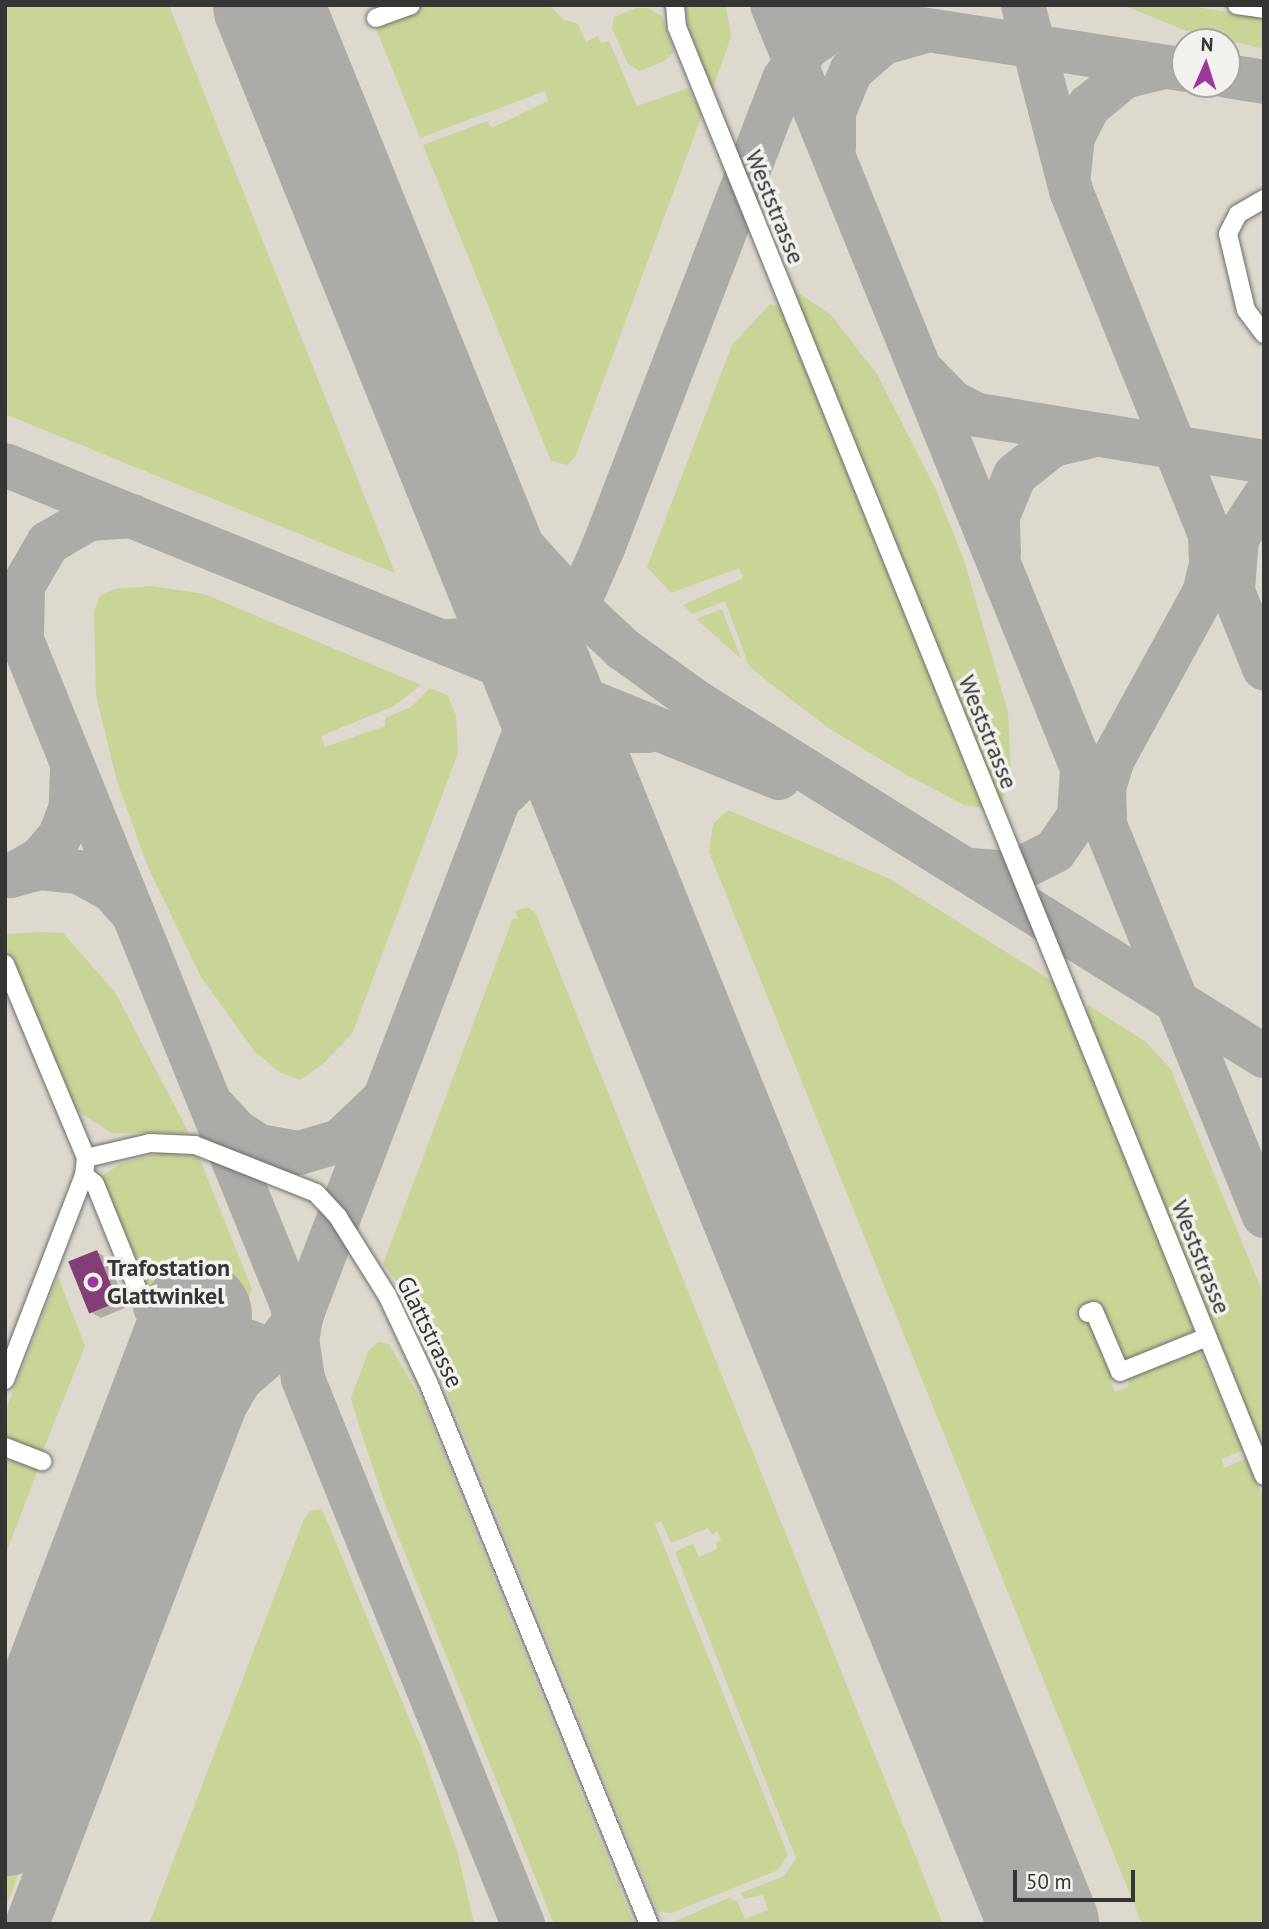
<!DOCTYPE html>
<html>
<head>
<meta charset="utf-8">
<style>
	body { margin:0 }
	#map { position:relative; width:1269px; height:1929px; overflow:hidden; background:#e5e4e0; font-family:"PT Sans",sans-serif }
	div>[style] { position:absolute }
	.built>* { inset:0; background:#ddd9cf }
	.green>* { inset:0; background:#c9d596 }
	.shadow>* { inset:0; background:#0003 }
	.taxiway>* { height:44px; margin:-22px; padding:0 22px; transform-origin:22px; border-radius:22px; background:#acaba8 }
	.runway>* { height:110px; margin:-55px; padding:0 55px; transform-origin:55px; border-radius:55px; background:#acaba8 }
	.building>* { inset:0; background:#833e78; transform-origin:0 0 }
	.roads { filter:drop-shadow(0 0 2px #6e6d6a) drop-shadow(0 0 2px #6e6d6a) }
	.minor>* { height:18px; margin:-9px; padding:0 9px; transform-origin:9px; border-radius:9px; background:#fff }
	.dots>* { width:19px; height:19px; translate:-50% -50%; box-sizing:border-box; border:4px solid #f2f1ed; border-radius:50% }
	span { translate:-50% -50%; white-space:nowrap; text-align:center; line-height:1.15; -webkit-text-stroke:7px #f2f1ed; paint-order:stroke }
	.street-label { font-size:24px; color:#353533 }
	.poi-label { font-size:24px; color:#353533; font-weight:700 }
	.left { translate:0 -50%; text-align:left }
	.frame { position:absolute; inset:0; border:7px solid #353533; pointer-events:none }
	.north { position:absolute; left:1171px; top:28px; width:70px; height:70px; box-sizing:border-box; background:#f2f1ed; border:2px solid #a6a6a3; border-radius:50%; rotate:3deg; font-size:19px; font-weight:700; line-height:28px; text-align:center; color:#353533 }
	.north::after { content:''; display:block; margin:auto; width:24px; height:32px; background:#9c389d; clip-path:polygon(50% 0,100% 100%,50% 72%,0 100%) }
	.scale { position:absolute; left:1013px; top:1870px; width:122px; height:32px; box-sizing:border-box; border:4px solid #353533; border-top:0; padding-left:9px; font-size:21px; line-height:24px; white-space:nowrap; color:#353533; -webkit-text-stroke:5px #f2f1ed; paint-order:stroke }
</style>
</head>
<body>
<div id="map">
	<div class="built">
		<i style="clip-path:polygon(evenodd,5px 5px,1264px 5px,1264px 1924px,5px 1924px,5px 5px,1185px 42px,1227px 42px,1227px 84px,1185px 84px,1185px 42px)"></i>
	</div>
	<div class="green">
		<i style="clip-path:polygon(5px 5px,169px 5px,395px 573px,5px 414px)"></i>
		<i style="clip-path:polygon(422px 5px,549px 5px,564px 20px,578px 24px,586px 42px,598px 36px,601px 43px,609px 41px,637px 106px,688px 88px,702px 115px,575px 457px,567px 465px,551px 461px,423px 145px,487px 121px,492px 128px,548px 101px,545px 91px,420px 138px,375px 26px)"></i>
		<i style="clip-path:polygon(686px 5px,726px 5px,731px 37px,712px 91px,687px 29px)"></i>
		<i style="clip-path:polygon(1123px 5px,1184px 5px,1264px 18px,1264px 49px,1184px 30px)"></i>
		<i style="clip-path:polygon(636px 8px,648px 8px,662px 16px,674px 51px,666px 60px,640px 71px,628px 64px,612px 28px,614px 17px)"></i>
		<i style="clip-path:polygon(799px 293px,831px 315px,877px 374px,936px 490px,964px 560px,1008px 712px,1011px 774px,1001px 804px,796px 297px)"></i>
		<i style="clip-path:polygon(770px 304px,781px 308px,983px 808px,964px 805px,905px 774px,830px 729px,771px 684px,749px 666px,725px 601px,692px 614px,683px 605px,743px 578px,739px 568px,671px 593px,647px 567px,732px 345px)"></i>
		<i style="clip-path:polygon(151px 586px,204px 594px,421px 685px,394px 706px,321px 736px,325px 747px,385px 726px,385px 718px,411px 707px,430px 688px,447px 695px,456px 715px,458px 753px,352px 1034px,324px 1063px,300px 1080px,281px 1073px,255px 1052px,201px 977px,147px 865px,117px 781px,96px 696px,94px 611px,100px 596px,114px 589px)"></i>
		<i style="clip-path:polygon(722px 609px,741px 659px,696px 619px)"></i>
		<i style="clip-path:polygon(728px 810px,890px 879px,1054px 982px,1193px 1325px,1190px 1338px,1125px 1364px,1093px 1315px,1117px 1377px,1110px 1380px,1115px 1392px,1128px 1387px,1129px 1375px,1194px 1348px,1200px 1350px,1243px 1450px,1222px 1459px,1224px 1468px,1247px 1458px,1264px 1500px,1264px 1924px,1142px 1924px,709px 852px,713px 824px)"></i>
		<i style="clip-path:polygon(529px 908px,536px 914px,943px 1924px,669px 1924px,728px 1898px,737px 1901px,745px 1919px,768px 1910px,763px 1895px,744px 1899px,741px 1893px,784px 1876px,796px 1858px,675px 1552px,693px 1543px,699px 1557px,717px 1549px,716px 1543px,721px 1540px,717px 1531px,712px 1535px,708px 1528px,671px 1543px,661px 1521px,655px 1524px,788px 1855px,778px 1870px,671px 1913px,658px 1912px,408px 1296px,383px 1264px,513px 918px,518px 919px,515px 912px,520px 909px)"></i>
		<i style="clip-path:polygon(38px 932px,63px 933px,115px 992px,189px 1133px,112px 1133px,77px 1111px,66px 1095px,5px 944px,5px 934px)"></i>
		<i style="clip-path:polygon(1088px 1005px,1146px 1042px,1170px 1068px,1264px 1295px,1264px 1454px,1086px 1016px)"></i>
		<i style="clip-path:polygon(164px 1152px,199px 1157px,252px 1289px,241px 1321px,233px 1326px,144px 1293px,100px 1178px,121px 1163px)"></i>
		<i style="clip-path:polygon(58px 1277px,85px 1346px,42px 1453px,5px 1441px,5px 1412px)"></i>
		<i style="clip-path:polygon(159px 1319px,178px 1326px,153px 1389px,179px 1399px,204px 1336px,222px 1343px,5px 1909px,5px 1720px)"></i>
		<i style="clip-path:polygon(378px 1342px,389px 1344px,422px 1401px,634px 1924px,554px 1924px,384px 1501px,360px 1429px,351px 1398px,369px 1350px)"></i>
		<i style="clip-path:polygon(5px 1453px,36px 1466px,37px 1472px,5px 1556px)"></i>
		<i style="clip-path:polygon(322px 1509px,421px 1747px,458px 1854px,474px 1924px,149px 1924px,304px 1519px,310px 1511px)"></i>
	</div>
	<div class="shadow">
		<i style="clip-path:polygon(97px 1252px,107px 1258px,127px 1307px,101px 1318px,91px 1312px)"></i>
	</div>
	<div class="taxiway">
		<i style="left:772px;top:5px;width:1307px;rotate:67.89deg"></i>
		<i style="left:812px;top:5px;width:73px;rotate:14.2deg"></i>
		<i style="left:883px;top:23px;width:306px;rotate:8.8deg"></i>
		<i style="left:1023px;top:5px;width:192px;rotate:75.5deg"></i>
		<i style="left:1071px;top:191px;width:515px;rotate:67.97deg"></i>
		<i style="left:1227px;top:76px;width:37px;rotate:9deg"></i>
		<i style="left:834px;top:147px;width:35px;rotate:-90deg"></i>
		<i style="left:834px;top:112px;width:44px;rotate:-67.5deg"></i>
		<i style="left:851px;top:71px;width:43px;rotate:-41.2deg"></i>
		<i style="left:883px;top:43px;width:41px;rotate:-15.4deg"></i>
		<i style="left:1069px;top:174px;width:37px;rotate:-84deg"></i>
		<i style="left:1073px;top:137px;width:35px;rotate:-63deg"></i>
		<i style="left:1089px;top:106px;width:45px;rotate:-39.6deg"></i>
		<i style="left:1124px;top:77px;width:38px;rotate:-14deg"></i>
		<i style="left:409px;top:356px;width:111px;rotate:62.7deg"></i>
		<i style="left:460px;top:455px;width:107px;rotate:55.7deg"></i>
		<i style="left:520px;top:543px;width:85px;rotate:47.9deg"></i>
		<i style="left:577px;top:606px;width:63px;rotate:43.1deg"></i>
		<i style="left:623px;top:649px;width:92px;rotate:35.8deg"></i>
		<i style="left:698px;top:703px;width:667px;rotate:31.95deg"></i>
		<i style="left:927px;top:376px;width:36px;rotate:46deg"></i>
		<i style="left:952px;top:402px;width:29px;rotate:27deg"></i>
		<i style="left:978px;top:415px;width:290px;rotate:9.3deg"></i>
		<i style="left:5px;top:465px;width:835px;rotate:22.02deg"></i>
		<i style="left:999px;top:553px;width:37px;rotate:-92deg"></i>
		<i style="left:998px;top:516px;width:44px;rotate:-67.5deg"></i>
		<i style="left:1015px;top:475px;width:48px;rotate:-38.3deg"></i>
		<i style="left:1053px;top:445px;width:37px;rotate:-13deg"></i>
		<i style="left:1233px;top:589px;width:51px;rotate:-85.5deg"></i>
		<i style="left:1237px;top:538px;width:49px;rotate:-56.6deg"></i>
		<i style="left:5px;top:598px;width:763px;rotate:67.91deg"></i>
		<i style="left:292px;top:1305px;width:75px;rotate:81.5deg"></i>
		<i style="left:303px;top:1379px;width:588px;rotate:68.02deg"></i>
		<i style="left:22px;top:635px;width:49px;rotate:-88.8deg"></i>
		<i style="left:23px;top:586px;width:50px;rotate:-59.8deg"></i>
		<i style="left:48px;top:543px;width:48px;rotate:-30.3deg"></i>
		<i style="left:89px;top:519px;width:44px;rotate:-3.9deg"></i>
		<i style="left:448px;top:641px;width:42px;rotate:-2.7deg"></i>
		<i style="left:490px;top:639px;width:36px;rotate:-16deg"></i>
		<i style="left:525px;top:629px;width:32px;rotate:-30deg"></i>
		<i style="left:553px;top:613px;width:40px;rotate:-43deg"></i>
		<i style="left:72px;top:770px;width:37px;rotate:92deg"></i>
		<i style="left:71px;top:807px;width:31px;rotate:111deg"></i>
		<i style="left:60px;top:836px;width:30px;rotate:131deg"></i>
		<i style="left:40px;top:859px;width:34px;rotate:150deg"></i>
		<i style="left:10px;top:876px;width:31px;rotate:-15deg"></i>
		<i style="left:40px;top:868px;width:39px;rotate:6deg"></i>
		<i style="left:79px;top:872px;width:38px;rotate:29deg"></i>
		<i style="left:112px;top:890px;width:28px;rotate:49deg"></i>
		<i style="left:507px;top:792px;width:46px;rotate:-45.9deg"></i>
		<i style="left:539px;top:759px;width:37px;rotate:-29deg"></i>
		<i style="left:571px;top:741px;width:34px;rotate:-17deg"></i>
		<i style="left:604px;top:731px;width:44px"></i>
		<i style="left:1105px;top:817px;width:29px;rotate:-92deg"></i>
		<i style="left:1104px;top:788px;width:28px;rotate:-73deg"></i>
		<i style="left:1112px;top:761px;width:192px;rotate:-61.3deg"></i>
		<i style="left:1204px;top:593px;width:29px;rotate:-76deg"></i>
		<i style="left:1211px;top:565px;width:27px;rotate:-92deg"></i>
		<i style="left:970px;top:870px;width:42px;rotate:4.1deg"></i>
		<i style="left:1012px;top:873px;width:48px;rotate:-27.1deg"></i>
		<i style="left:1055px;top:851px;width:42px;rotate:-55.6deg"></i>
		<i style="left:1079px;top:816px;width:46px;rotate:-86.3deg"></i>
		<i style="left:216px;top:1109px;width:30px;rotate:48deg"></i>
		<i style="left:236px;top:1131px;width:27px;rotate:33deg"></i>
		<i style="left:259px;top:1146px;width:41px;rotate:9.9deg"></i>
		<i style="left:299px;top:1153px;width:43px;rotate:-16.3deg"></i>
		<i style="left:340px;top:1141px;width:54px;rotate:-43.5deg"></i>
		<i style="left:155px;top:1307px;width:127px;rotate:20.3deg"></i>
		<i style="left:274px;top:1351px;width:22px;rotate:-58deg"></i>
		<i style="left:297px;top:1341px;width:27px;rotate:-80deg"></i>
		<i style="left:302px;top:1314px;width:675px;rotate:-69.07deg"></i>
		<i style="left:543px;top:684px;width:149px;rotate:-66.2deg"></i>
		<i style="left:603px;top:548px;width:503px;rotate:-68.9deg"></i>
		<i style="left:784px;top:79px;width:39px;rotate:-54deg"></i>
		<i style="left:807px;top:47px;width:27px;rotate:-33deg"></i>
		<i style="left:830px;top:32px;width:29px;rotate:-18deg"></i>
		<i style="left:858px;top:23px;width:25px"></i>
		<i style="left:27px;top:1924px;width:555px;rotate:-69.08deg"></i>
		<i style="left:225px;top:1406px;width:30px;rotate:-60deg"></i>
		<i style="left:240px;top:1380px;width:60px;rotate:-40.9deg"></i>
		<i style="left:285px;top:1341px;width:34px;rotate:-58deg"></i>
	</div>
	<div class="runway">
		<i style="left:268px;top:5px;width:2070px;rotate:67.98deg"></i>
		<i style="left:5px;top:1821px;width:541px;rotate:-69.22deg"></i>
	</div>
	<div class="building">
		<i style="left:97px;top:1250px;width:56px;height:31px;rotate:68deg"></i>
	</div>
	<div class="roads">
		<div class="minor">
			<i style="left:675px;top:5px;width:22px;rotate:85deg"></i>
			<i style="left:677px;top:27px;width:1563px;rotate:67.95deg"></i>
			<i style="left:1237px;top:5px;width:27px;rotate:8deg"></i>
			<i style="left:376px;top:18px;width:37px;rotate:-20deg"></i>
			<i style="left:1264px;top:199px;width:30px;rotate:150deg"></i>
			<i style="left:1238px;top:214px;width:22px;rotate:117deg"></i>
			<i style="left:1228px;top:234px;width:78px;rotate:76.7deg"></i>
			<i style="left:1246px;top:310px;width:30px;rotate:53deg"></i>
			<i style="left:5px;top:964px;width:210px;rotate:67.3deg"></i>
			<i style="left:86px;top:1158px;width:66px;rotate:-13.2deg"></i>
			<i style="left:150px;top:1143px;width:45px;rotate:2.5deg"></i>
			<i style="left:195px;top:1145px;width:130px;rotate:21.6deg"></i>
			<i style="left:316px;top:1193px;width:33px;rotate:47deg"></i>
			<i style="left:338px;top:1217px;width:92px;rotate:57.9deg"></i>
			<i style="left:387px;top:1295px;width:96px;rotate:64.8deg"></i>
			<i style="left:428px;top:1382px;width:585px;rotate:67.82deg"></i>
			<i style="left:84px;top:1175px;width:14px;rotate:39deg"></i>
			<i style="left:95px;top:1184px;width:118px;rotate:68deg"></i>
			<i style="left:1088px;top:1313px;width:6px;rotate:-18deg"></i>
			<i style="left:1094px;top:1311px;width:66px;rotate:66.9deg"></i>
			<i style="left:1120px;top:1372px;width:94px;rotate:-21.9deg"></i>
			<i style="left:5px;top:1380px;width:220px;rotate:-68.9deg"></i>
			<i style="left:84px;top:1175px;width:17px;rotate:-83deg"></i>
			<i style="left:5px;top:1447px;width:40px;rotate:21deg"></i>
		</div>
	</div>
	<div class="dots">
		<i style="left:93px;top:1282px;background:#9c389d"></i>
	</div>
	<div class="street-label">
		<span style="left:775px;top:207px;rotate:68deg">Weststrasse</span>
		<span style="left:988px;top:732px;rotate:68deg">Weststrasse</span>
		<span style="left:1201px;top:1257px;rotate:68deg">Weststrasse</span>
		<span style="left:430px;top:1332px;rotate:64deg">Glattstrasse</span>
	</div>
	<div class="poi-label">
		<span class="left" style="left:107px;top:1282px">Trafostation<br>Glattwinkel</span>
	</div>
	<div class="frame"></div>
	<div class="north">N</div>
	<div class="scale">50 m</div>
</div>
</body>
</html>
